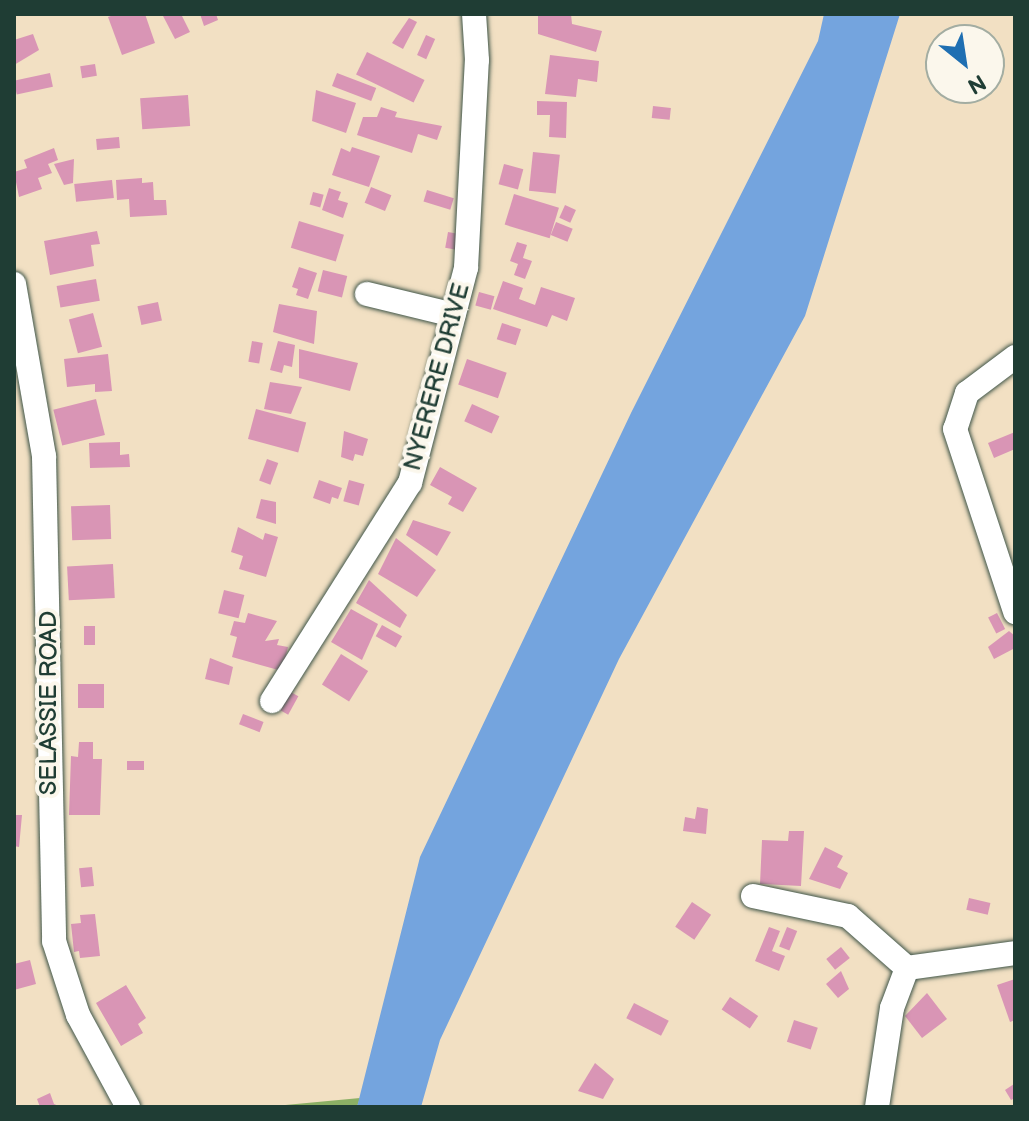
<!DOCTYPE html>
<html>
<head>
<meta charset="utf-8">
<style>
	body { margin:0 }
	#map { position:relative; width:1029px; height:1121px; overflow:hidden; background:#f2e0c3; font-family:"Balsamiq Sans",sans-serif }
	div>[style] { position:absolute }
	.forest>* { inset:0; background:#8cb065 }
	.water>* { inset:0; background:#74a4de }
	.building>* { inset:0; background:#d995b5; transform-origin:0 0 }
	.roads { filter:drop-shadow(0 0 2px #3f5549) drop-shadow(0 0 2px #3f5549) }
	.minor>* { height:24px; margin:-12px; padding:0 12px; transform-origin:12px; border-radius:12px; background:#fff }
	span { translate:-50% -50%; white-space:nowrap; text-align:center; line-height:1.15; -webkit-text-stroke:8px #fbf7ec; paint-order:stroke }
	.street-label { font-size:24px; color:#1f3d34 }
	.frame { position:absolute; inset:0; border:16px solid #1f3d34; pointer-events:none }
	.north { position:absolute; left:925px; top:24px; width:80px; height:80px; box-sizing:border-box; background:#fbf7ec; border:2px solid #a3ada2; border-radius:50%; rotate:150deg; font-size:22px; font-weight:700; line-height:32px; text-align:center; color:#1f3d34 }
	.north::after { content:''; display:block; margin:auto; width:28px; height:36px; background:#1f6fb2; clip-path:polygon(50% 0,100% 100%,50% 72%,0 100%) }
</style>
</head>
<body>
<div id="map">
	<div class="forest">
		<i style="clip-path:polygon(360px 1098px,357px 1107px,264px 1107px)"></i>
	</div>
	<div class="water">
		<i style="clip-path:polygon(824px 14px,900px 14px,805px 316px,619px 659px,440px 1040px,421px 1107px,357px 1107px,420px 857px,631px 413px,818px 41px)"></i>
	</div>
	<div class="building">
		<i style="clip-path:polygon(116px 14px,145px 14px,155px 43px,122px 55px,108px 17px)"></i>
		<i style="clip-path:polygon(162px 14px,181px 14px,190px 32px,175px 39px)"></i>
		<i style="clip-path:polygon(200px 14px,216px 14px,218px 20px,204px 26px)"></i>
		<i style="clip-path:polygon(538px 14px,571px 14px,572px 24px,602px 31px,596px 52px,538px 34px)"></i>
		<i style="clip-path:polygon(409px 18px,417px 22px,403px 49px,392px 43px)"></i>
		<i style="clip-path:polygon(33px 34px,39px 50px,14px 65px,14px 40px)"></i>
		<i style="left:426px;top:35px;width:10px;height:22px;rotate:24deg"></i>
		<i style="left:367px;top:52px;width:64px;height:25px;rotate:26deg"></i>
		<i style="clip-path:polygon(550px 55px,599px 61px,597px 82px,578px 79px,576px 97px,545px 94px)"></i>
		<i style="left:95px;top:64px;width:12px;height:15px;rotate:81deg"></i>
		<i style="left:50px;top:73px;width:14px;height:37px;rotate:78deg"></i>
		<i style="left:337px;top:73px;width:42px;height:14px;rotate:21deg"></i>
		<i style="clip-path:polygon(316px 90px,356px 103px,346px 133px,312px 121px)"></i>
		<i style="left:188px;top:95px;width:31px;height:48px;rotate:86deg"></i>
		<i style="clip-path:polygon(537px 101px,567px 102px,566px 138px,549px 137px,550px 115px,537px 115px)"></i>
		<i style="left:653px;top:106px;width:18px;height:12px;rotate:6deg"></i>
		<i style="clip-path:polygon(381px 107px,397px 112px,395px 117px,442px 126px,437px 140px,418px 134px,412px 153px,357px 135px,363px 117px,377px 117px)"></i>
		<i style="left:119px;top:137px;width:11px;height:23px;rotate:85deg"></i>
		<i style="clip-path:polygon(352px 147px,380px 156px,369px 187px,332px 175px,341px 148px,350px 152px)"></i>
		<i style="clip-path:polygon(54px 148px,58px 160px,48px 164px,52px 173px,38px 178px,42px 189px,19px 197px,14px 172px,27px 168px,24px 160px)"></i>
		<i style="left:533px;top:152px;width:27px;height:39px;rotate:6deg"></i>
		<i style="clip-path:polygon(74px 159px,73px 183px,64px 185px,54px 164px)"></i>
		<i style="left:504px;top:164px;width:20px;height:21px;rotate:15deg"></i>
		<i style="clip-path:polygon(142px 178px,142px 183px,153px 182px,154px 200px,166px 200px,167px 215px,130px 217px,129px 199px,117px 200px,116px 180px)"></i>
		<i style="left:112px;top:180px;width:18px;height:38px;rotate:84deg"></i>
		<i style="left:371px;top:187px;width:22px;height:17px;rotate:22deg"></i>
		<i style="clip-path:polygon(329px 188px,341px 192px,338px 200px,348px 203px,343px 218px,322px 210px)"></i>
		<i style="left:427px;top:190px;width:28px;height:12px;rotate:17deg"></i>
		<i style="left:313px;top:192px;width:11px;height:13px;rotate:15deg"></i>
		<i style="left:514px;top:194px;width:47px;height:32px;rotate:17deg"></i>
		<i style="left:565px;top:205px;width:12px;height:14px;rotate:24deg"></i>
		<i style="left:299px;top:221px;width:47px;height:28px;rotate:17deg"></i>
		<i style="left:556px;top:222px;width:18px;height:14px;rotate:22deg"></i>
		<i style="clip-path:polygon(97px 231px,100px 244px,91px 245px,94px 266px,50px 275px,44px 241px)"></i>
		<i style="left:448px;top:232px;width:11px;height:16px;rotate:10deg"></i>
		<i style="clip-path:polygon(517px 242px,527px 245px,523px 258px,532px 261px,525px 279px,514px 275px,518px 264px,510px 261px)"></i>
		<i style="clip-path:polygon(299px 267px,317px 273px,308px 299px,296px 295px,298px 289px,292px 287px)"></i>
		<i style="left:323px;top:270px;width:25px;height:22px;rotate:14deg"></i>
		<i style="left:96px;top:279px;width:22px;height:40px;rotate:80deg"></i>
		<i style="clip-path:polygon(503px 281px,523px 288px,519px 299px,535px 305px,541px 287px,575px 298px,567px 321px,552px 315px,547px 327px,493px 309px)"></i>
		<i style="left:479px;top:292px;width:16px;height:14px;rotate:15deg"></i>
		<i style="left:158px;top:302px;width:19px;height:21px;rotate:78deg"></i>
		<i style="clip-path:polygon(279px 304px,317px 311px,314px 344px,273px 332px)"></i>
		<i style="left:93px;top:313px;width:35px;height:25px;rotate:75deg"></i>
		<i style="left:502px;top:323px;width:20px;height:17px;rotate:18deg"></i>
		<i style="left:252px;top:341px;width:11px;height:21px;rotate:10deg"></i>
		<i style="clip-path:polygon(278px 341px,295px 345px,292px 367px,284px 365px,282px 373px,270px 370px)"></i>
		<i style="clip-path:polygon(299px 349px,358px 363px,350px 391px,299px 378px)"></i>
		<i style="clip-path:polygon(108px 354px,112px 391px,95px 392px,95px 384px,67px 387px,64px 359px)"></i>
		<i style="left:467px;top:359px;width:42px;height:27px;rotate:19deg"></i>
		<i style="clip-path:polygon(270px 382px,302px 387px,291px 414px,264px 409px)"></i>
		<i style="left:96px;top:399px;width:37px;height:44px;rotate:76deg"></i>
		<i style="left:472px;top:404px;width:30px;height:19px;rotate:24deg"></i>
		<i style="left:256px;top:409px;width:52px;height:31px;rotate:15deg"></i>
		<i style="clip-path:polygon(344px 431px,368px 439px,363px 456px,355px 454px,353px 461px,341px 457px)"></i>
		<i style="clip-path:polygon(1015px 432px,1015px 449px,994px 458px,988px 443px)"></i>
		<i style="clip-path:polygon(120px 442px,120px 455px,129px 454px,130px 467px,90px 468px,89px 443px)"></i>
		<i style="left:267px;top:459px;width:12px;height:23px;rotate:20deg"></i>
		<i style="clip-path:polygon(440px 467px,477px 488px,463px 512px,448px 504px,452px 497px,430px 485px)"></i>
		<i style="clip-path:polygon(319px 480px,342px 488px,338px 499px,332px 497px,330px 504px,313px 498px)"></i>
		<i style="left:349px;top:480px;width:16px;height:22px;rotate:15deg"></i>
		<i style="clip-path:polygon(261px 499px,276px 502px,276px 524px,256px 518px)"></i>
		<i style="left:110px;top:505px;width:34px;height:39px;rotate:88deg"></i>
		<i style="clip-path:polygon(413px 520px,451px 532px,437px 556px,406px 535px)"></i>
		<i style="clip-path:polygon(238px 527px,263px 540px,265px 533px,278px 537px,266px 577px,239px 569px,243px 556px,231px 552px)"></i>
		<i style="clip-path:polygon(396px 538px,436px 570px,417px 597px,378px 574px)"></i>
		<i style="left:113px;top:564px;width:34px;height:46px;rotate:87deg"></i>
		<i style="clip-path:polygon(369px 580px,407px 615px,400px 628px,356px 603px)"></i>
		<i style="left:224px;top:590px;width:21px;height:24px;rotate:14deg"></i>
		<i style="clip-path:polygon(351px 609px,378px 624px,362px 660px,331px 642px)"></i>
		<i style="clip-path:polygon(248px 613px,277px 621px,265px 641px,279px 639px,277px 645px,288px 647px,282px 671px,232px 657px,237px 637px,230px 635px,234px 621px,245px 623px)"></i>
		<i style="left:997px;top:613px;width:18px;height:10px;rotate:63deg"></i>
		<i style="left:382px;top:625px;width:23px;height:13px;rotate:29deg"></i>
		<i style="left:95px;top:626px;width:19px;height:11px;rotate:90deg"></i>
		<i style="clip-path:polygon(1009px 631px,1015px 636px,1015px 648px,994px 659px,988px 647px)"></i>
		<i style="left:341px;top:654px;width:32px;height:36px;rotate:32deg"></i>
		<i style="clip-path:polygon(210px 658px,233px 667px,229px 685px,205px 679px)"></i>
		<i style="left:78px;top:684px;width:26px;height:24px"></i>
		<i style="left:287px;top:690px;width:13px;height:21px;rotate:29deg"></i>
		<i style="left:243px;top:714px;width:22px;height:11px;rotate:21deg"></i>
		<i style="clip-path:polygon(79px 742px,93px 742px,93px 759px,102px 759px,100px 815px,69px 815px,71px 756px,78px 757px)"></i>
		<i style="left:127px;top:761px;width:17px;height:9px"></i>
		<i style="clip-path:polygon(697px 807px,708px 809px,706px 834px,683px 831px,685px 817px,695px 819px)"></i>
		<i style="clip-path:polygon(14px 815px,22px 815px,19px 847px,14px 846px)"></i>
		<i style="clip-path:polygon(789px 831px,804px 831px,801px 886px,760px 884px,762px 840px,788px 841px)"></i>
		<i style="clip-path:polygon(825px 847px,843px 856px,837px 867px,848px 873px,840px 889px,809px 879px)"></i>
		<i style="left:92px;top:867px;width:19px;height:13px;rotate:84deg"></i>
		<i style="left:969px;top:898px;width:22px;height:12px;rotate:13deg"></i>
		<i style="left:692px;top:902px;width:23px;height:30px;rotate:34deg"></i>
		<i style="clip-path:polygon(95px 914px,100px 956px,80px 958px,79px 951px,74px 952px,71px 924px,81px 923px,80px 915px)"></i>
		<i style="clip-path:polygon(769px 927px,780px 931px,772px 951px,785px 956px,779px 971px,755px 961px)"></i>
		<i style="left:787px;top:927px;width:11px;height:21px;rotate:22deg"></i>
		<i style="left:841px;top:947px;width:14px;height:19px;rotate:51deg"></i>
		<i style="clip-path:polygon(30px 960px,36px 984px,14px 990px,14px 964px)"></i>
		<i style="clip-path:polygon(841px 971px,849px 989px,838px 998px,826px 984px)"></i>
		<i style="clip-path:polygon(1015px 979px,1015px 1020px,1010px 1022px,997px 985px)"></i>
		<i style="clip-path:polygon(126px 985px,146px 1018px,138px 1024px,143px 1033px,121px 1046px,96px 1003px)"></i>
		<i style="clip-path:polygon(927px 993px,947px 1019px,922px 1038px,905px 1016px)"></i>
		<i style="left:730px;top:997px;width:34px;height:15px;rotate:34deg"></i>
		<i style="left:634px;top:1003px;width:39px;height:17px;rotate:27deg"></i>
		<i style="left:794px;top:1020px;width:25px;height:23px;rotate:18deg"></i>
		<i style="clip-path:polygon(595px 1063px,614px 1079px,603px 1099px,578px 1091px)"></i>
		<i style="clip-path:polygon(1014px 1084px,1015px 1098px,1011px 1100px,1005px 1090px)"></i>
		<i style="clip-path:polygon(50px 1093px,54px 1104px,61px 1107px,40px 1107px,37px 1099px)"></i>
	</div>
	<div class="roads">
		<div class="minor">
			<i style="left:14px;top:284px;width:175px;rotate:80.1deg"></i>
			<i style="left:44px;top:456px;width:485px;rotate:88.8deg"></i>
			<i style="left:54px;top:941px;width:78px;rotate:72deg"></i>
			<i style="left:78px;top:1015px;width:105px;rotate:61.5deg"></i>
			<i style="left:367px;top:294px;width:89px;rotate:13.6deg"></i>
			<i style="left:1015px;top:357px;width:60px;rotate:143.1deg"></i>
			<i style="left:967px;top:393px;width:38px;rotate:108deg"></i>
			<i style="left:955px;top:429px;width:193px;rotate:71.8deg"></i>
			<i style="left:272px;top:701px;width:258px;rotate:-57.7deg"></i>
			<i style="left:410px;top:483px;width:222px;rotate:-75.4deg"></i>
			<i style="left:466px;top:268px;width:208px;rotate:-87deg"></i>
			<i style="left:477px;top:60px;width:46px;rotate:-93.7deg"></i>
			<i style="left:753px;top:896px;width:97px;rotate:11.9deg"></i>
			<i style="left:848px;top:916px;width:79px;rotate:41.4deg"></i>
			<i style="left:907px;top:968px;width:109px;rotate:-7.9deg"></i>
			<i style="left:877px;top:1107px;width:100px;rotate:-81.4deg"></i>
			<i style="left:892px;top:1008px;width:43px;rotate:-69.4deg"></i>
		</div>
	</div>
	<div class="street-label">
		<span style="left:437px;top:377px;rotate:-75deg">NYERERE DRIVE</span>
		<span style="left:49px;top:703px;rotate:-90deg">SELASSIE ROAD</span>
	</div>
	<div class="frame"></div>
	<div class="north">N</div>
</div>
</body>
</html>
